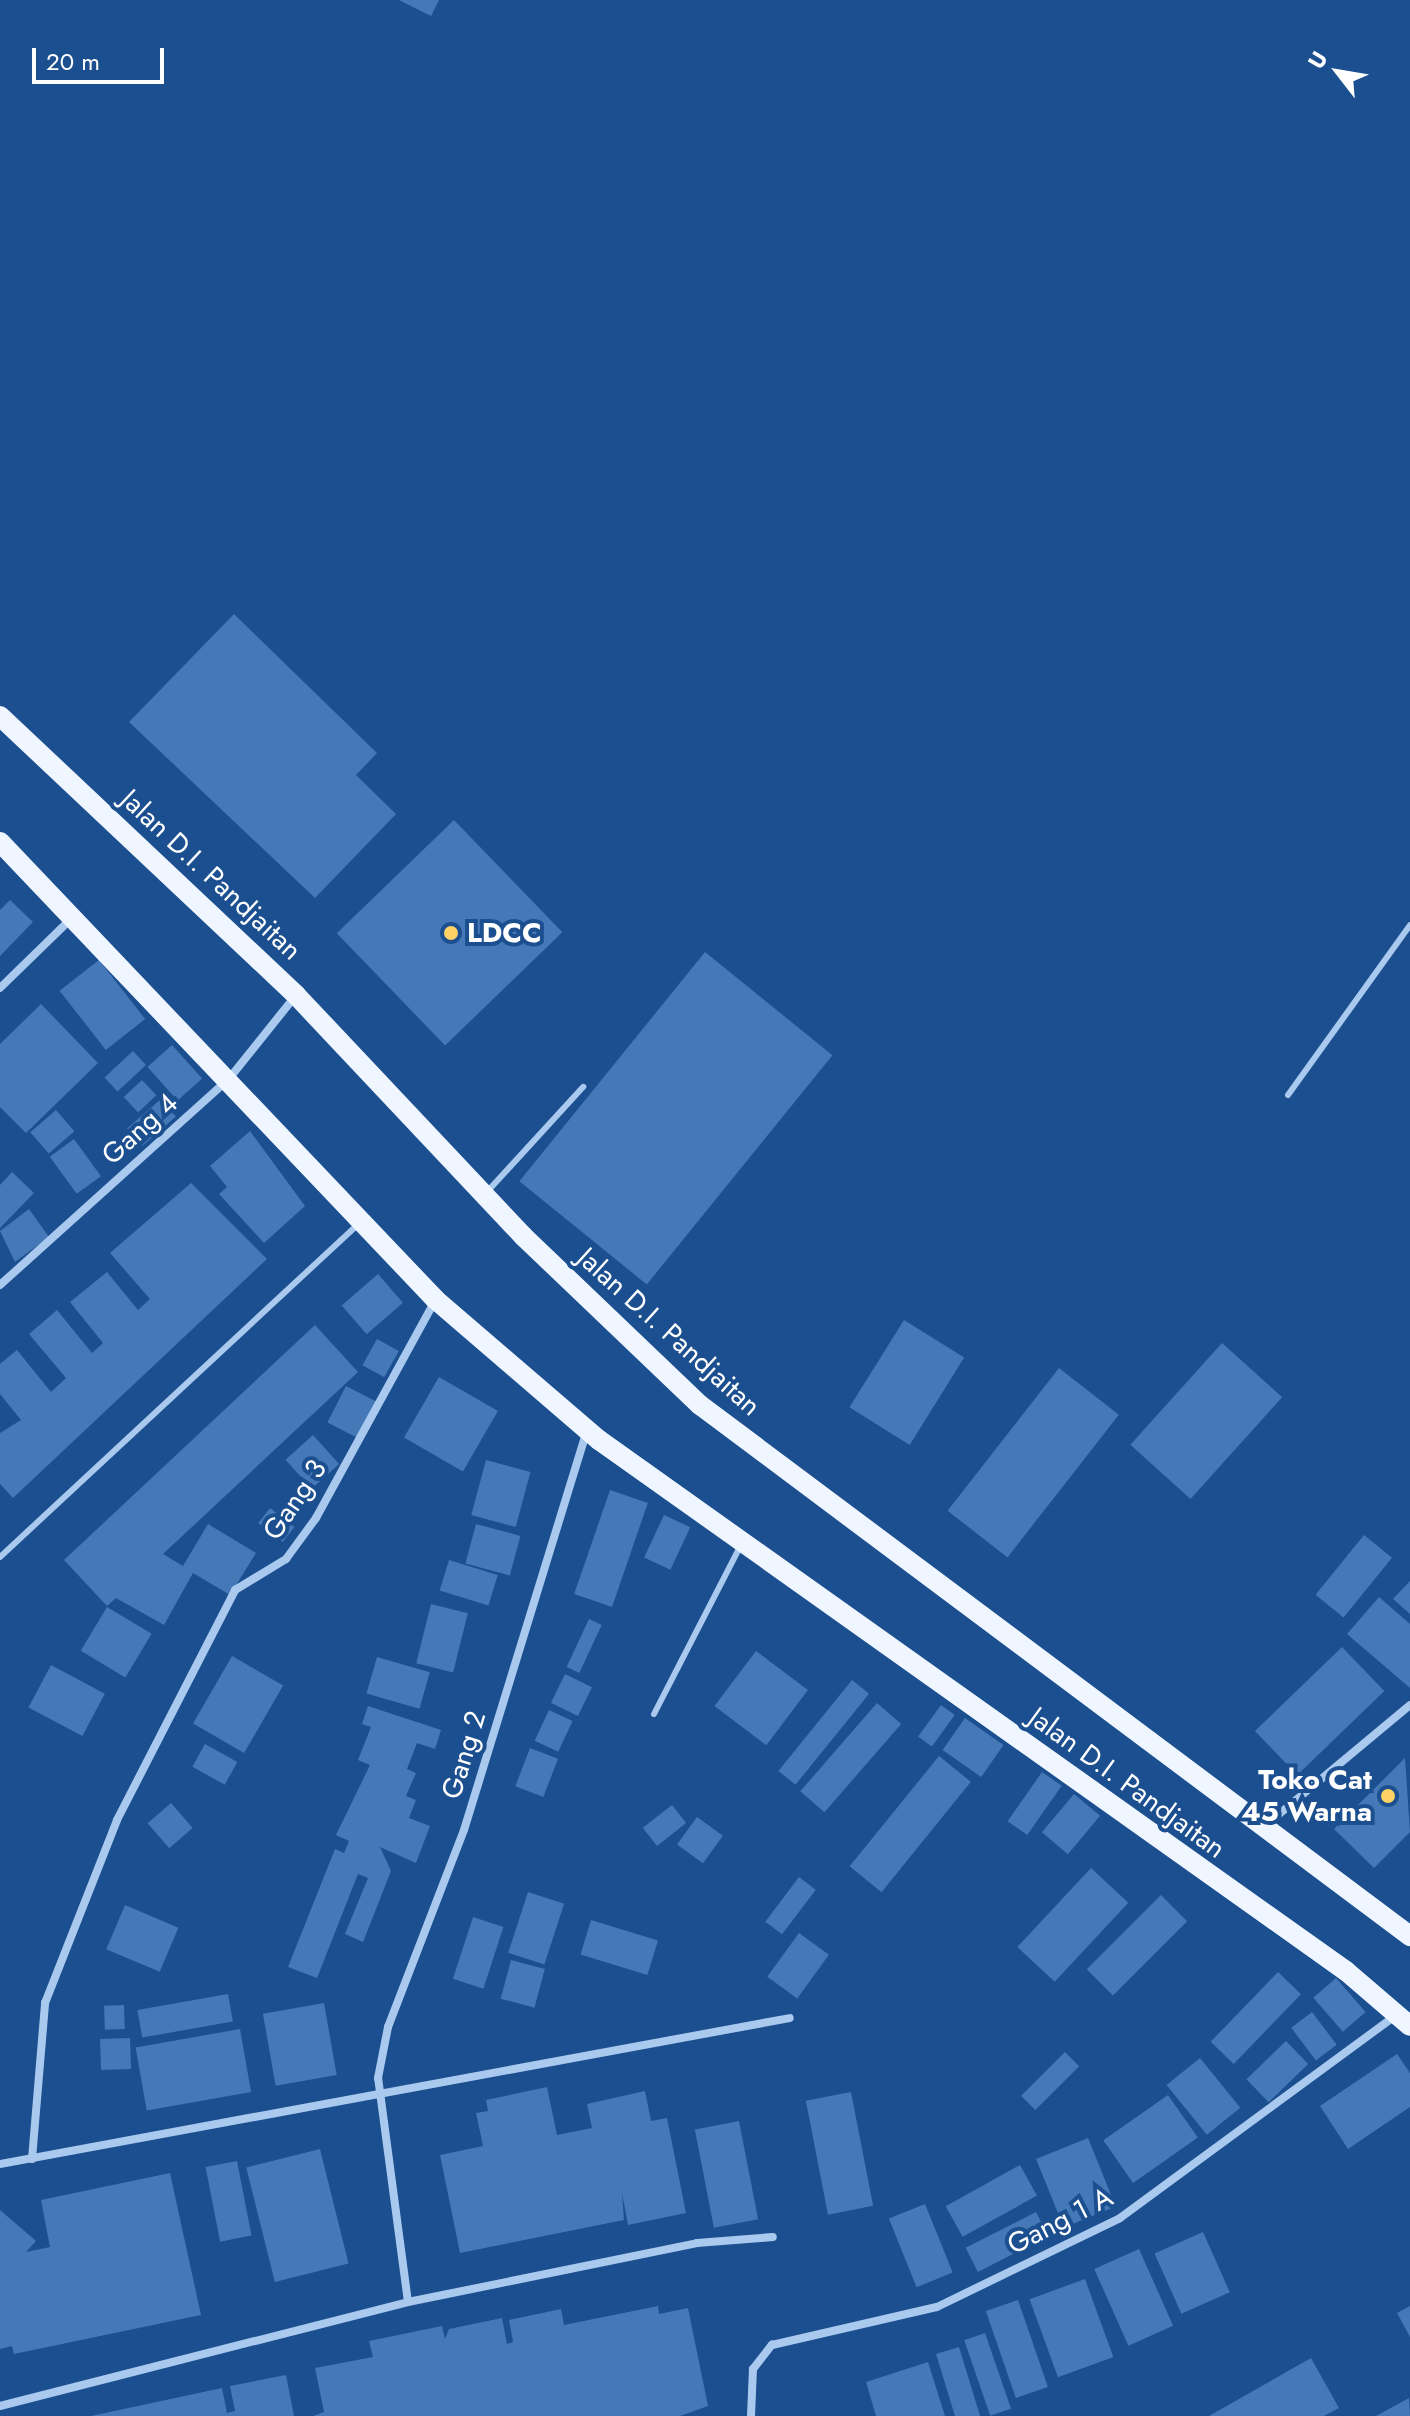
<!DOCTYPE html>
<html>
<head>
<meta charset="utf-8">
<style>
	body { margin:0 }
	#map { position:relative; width:1410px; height:2416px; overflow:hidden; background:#1b4f8f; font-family:Jost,sans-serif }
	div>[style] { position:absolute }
	.building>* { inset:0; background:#4478b7; transform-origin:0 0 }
	.service>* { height:6px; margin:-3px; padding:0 3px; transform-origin:3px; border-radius:3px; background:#a9c9ee }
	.minor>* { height:8px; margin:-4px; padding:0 4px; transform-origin:4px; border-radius:4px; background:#a9c9ee }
	.primary>* { height:20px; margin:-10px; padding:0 10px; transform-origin:10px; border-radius:10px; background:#f0f6ff }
	.dots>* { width:22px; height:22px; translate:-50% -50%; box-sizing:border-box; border:4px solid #1b4f8f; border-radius:50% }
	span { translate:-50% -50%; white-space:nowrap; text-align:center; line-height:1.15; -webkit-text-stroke:8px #1b4f8f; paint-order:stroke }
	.street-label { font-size:28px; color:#fff }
	.poi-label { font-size:28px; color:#fff; font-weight:700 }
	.left { translate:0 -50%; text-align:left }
	.right { translate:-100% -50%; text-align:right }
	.north { position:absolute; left:1298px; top:32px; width:80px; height:80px; -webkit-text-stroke:6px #1b4f8f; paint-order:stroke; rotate:301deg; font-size:22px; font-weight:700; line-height:32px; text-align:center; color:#fff }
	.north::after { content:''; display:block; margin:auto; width:28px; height:36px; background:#fff; clip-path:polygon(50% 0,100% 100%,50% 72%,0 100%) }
	.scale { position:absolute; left:32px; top:48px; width:132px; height:36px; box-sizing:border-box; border:4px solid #fff; border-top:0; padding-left:10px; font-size:24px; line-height:28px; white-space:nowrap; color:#fff; -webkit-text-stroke:6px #1b4f8f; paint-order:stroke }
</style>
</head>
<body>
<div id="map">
	<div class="building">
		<i style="clip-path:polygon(399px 0,439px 0,431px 16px)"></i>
		<i style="clip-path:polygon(234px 614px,377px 753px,356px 775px,396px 814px,315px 898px,129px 722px)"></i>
		<i style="left:454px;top:820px;width:156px;height:163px;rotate:46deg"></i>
		<i style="clip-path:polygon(10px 900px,33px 922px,0 956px,0 910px)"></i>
		<i style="left:705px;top:952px;width:164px;height:295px;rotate:39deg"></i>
		<i style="left:99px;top:960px;width:75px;height:50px;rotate:52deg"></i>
		<i style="clip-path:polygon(41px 1004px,98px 1063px,26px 1133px,0 1107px,0 1044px)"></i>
		<i style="left:172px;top:1045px;width:45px;height:33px;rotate:48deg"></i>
		<i style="left:133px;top:1051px;width:19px;height:39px;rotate:47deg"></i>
		<i style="left:142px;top:1080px;width:21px;height:25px;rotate:47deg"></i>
		<i style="left:161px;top:1099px;width:23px;height:45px;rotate:49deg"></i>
		<i style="left:56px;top:1110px;width:28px;height:34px;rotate:49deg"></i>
		<i style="clip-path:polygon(250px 1131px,305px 1206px,264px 1243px,219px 1194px,227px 1187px,210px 1166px)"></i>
		<i style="left:74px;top:1139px;width:46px;height:30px;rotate:54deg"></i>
		<i style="clip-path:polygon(12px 1172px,34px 1193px,0 1228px,0 1185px)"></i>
		<i style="clip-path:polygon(191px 1183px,267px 1259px,13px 1498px,0 1484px,0 1433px,21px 1420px,0 1394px,0 1364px,17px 1350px,51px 1392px,66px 1378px,29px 1334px,57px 1310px,92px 1353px,103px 1343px,70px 1302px,107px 1272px,138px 1310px,150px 1299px,110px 1253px)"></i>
		<i style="clip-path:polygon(29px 1209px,49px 1237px,15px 1262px,0 1231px)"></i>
		<i style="left:378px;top:1274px;width:38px;height:48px;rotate:49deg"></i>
		<i style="left:904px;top:1320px;width:71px;height:103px;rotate:32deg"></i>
		<i style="clip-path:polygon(315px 1325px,358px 1372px,163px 1554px,183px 1566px,208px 1524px,256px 1553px,230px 1595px,193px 1573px,164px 1625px,116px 1598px,107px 1606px,64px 1560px)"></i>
		<i style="left:377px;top:1339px;width:25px;height:30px;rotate:29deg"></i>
		<i style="left:1222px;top:1343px;width:81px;height:137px;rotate:42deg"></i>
		<i style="left:1059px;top:1368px;width:76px;height:181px;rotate:38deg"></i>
		<i style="left:439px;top:1377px;width:68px;height:70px;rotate:30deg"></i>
		<i style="left:346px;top:1386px;width:34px;height:41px;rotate:27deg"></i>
		<i style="left:313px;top:1435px;width:39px;height:37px;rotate:48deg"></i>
		<i style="left:486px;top:1460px;width:46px;height:57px;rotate:15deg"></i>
		<i style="left:610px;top:1490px;width:40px;height:110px;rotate:19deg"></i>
		<i style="left:270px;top:1508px;width:31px;height:19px;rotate:38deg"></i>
		<i style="left:664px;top:1515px;width:29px;height:47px;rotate:25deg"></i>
		<i style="left:476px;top:1524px;width:46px;height:41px;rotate:15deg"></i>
		<i style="left:1364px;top:1535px;width:36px;height:77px;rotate:39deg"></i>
		<i style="left:449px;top:1560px;width:51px;height:32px;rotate:17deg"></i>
		<i style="clip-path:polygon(1410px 1581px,1410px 1614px,1393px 1599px)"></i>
		<i style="clip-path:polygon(1379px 1597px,1410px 1624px,1410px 1688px,1347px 1634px)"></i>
		<i style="left:431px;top:1604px;width:38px;height:61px;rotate:14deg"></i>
		<i style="left:107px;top:1607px;width:52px;height:51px;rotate:31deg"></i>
		<i style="left:589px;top:1619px;width:14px;height:53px;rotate:25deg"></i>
		<i style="left:1342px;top:1647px;width:61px;height:121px;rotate:46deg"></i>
		<i style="left:756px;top:1651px;width:65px;height:69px;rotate:37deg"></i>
		<i style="left:232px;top:1656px;width:59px;height:78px;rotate:30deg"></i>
		<i style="left:377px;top:1657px;width:55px;height:38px;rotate:16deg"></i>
		<i style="left:51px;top:1665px;width:61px;height:48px;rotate:28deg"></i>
		<i style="left:565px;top:1674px;width:30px;height:32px;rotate:26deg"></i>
		<i style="left:852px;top:1680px;width:22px;height:117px;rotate:39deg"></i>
		<i style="left:877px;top:1703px;width:32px;height:117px;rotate:41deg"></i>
		<i style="left:941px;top:1705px;width:17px;height:39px;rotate:36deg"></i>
		<i style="clip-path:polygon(368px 1706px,441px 1730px,435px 1749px,417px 1743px,407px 1769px,416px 1773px,406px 1796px,416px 1800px,409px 1818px,430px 1826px,416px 1863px,380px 1847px,391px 1871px,363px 1942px,345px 1934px,368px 1878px,358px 1874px,317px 1978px,288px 1967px,335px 1849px,344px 1853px,349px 1841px,336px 1835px,370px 1765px,358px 1760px,371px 1727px,362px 1724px)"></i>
		<i style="left:549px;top:1710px;width:26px;height:34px;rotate:25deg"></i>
		<i style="left:965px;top:1718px;width:47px;height:39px;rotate:35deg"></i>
		<i style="left:205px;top:1744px;width:37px;height:26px;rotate:29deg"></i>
		<i style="left:530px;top:1748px;width:30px;height:41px;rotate:21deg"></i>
		<i style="left:939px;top:1756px;width:41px;height:142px;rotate:39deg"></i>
		<i style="clip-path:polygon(1405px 1758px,1410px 1832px,1374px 1868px,1334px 1829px)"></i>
		<i style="left:1042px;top:1772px;width:24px;height:60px;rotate:35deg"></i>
		<i style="left:1074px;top:1794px;width:34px;height:50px;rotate:40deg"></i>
		<i style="left:171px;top:1803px;width:33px;height:31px;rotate:49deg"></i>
		<i style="left:672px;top:1805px;width:23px;height:37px;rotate:52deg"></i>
		<i style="left:697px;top:1817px;width:32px;height:34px;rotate:36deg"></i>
		<i style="left:1091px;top:1868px;width:51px;height:108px;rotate:43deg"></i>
		<i style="left:799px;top:1877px;width:21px;height:56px;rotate:37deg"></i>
		<i style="left:528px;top:1892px;width:38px;height:64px;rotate:18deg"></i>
		<i style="left:1161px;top:1895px;width:37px;height:105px;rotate:45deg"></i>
		<i style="left:125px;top:1905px;width:58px;height:48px;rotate:23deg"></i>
		<i style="left:473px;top:1917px;width:32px;height:65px;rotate:18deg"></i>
		<i style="left:591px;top:1920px;width:70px;height:36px;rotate:17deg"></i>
		<i style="left:799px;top:1933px;width:37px;height:54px;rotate:36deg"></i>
		<i style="left:511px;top:1960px;width:35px;height:40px;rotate:15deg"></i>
		<i style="left:1278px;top:1972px;width:32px;height:97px;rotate:44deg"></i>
		<i style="left:1336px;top:1978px;width:45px;height:30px;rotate:49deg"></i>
		<i style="left:228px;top:1994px;width:28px;height:92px;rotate:80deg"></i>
		<i style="left:324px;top:2003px;width:73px;height:62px;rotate:80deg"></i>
		<i style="left:124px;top:2005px;width:24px;height:20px;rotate:88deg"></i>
		<i style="left:1312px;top:2012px;width:41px;height:26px;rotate:53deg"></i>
		<i style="left:240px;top:2029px;width:64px;height:106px;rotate:80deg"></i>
		<i style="left:130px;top:2038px;width:31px;height:30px;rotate:88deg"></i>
		<i style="left:1286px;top:2041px;width:32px;height:55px;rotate:46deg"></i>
		<i style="left:1065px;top:2052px;width:20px;height:62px;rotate:45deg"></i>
		<i style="clip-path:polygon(1397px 2054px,1410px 2073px,1410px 2107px,1348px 2149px,1320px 2106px)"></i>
		<i style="left:1200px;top:2058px;width:64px;height:43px;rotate:51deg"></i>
		<i style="clip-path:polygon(547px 2087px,557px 2135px,592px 2128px,587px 2104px,645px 2091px,651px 2121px,667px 2118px,686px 2213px,628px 2225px,622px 2193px,624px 2220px,460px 2253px,440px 2155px,483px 2146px,476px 2113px,488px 2111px,486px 2100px)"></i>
		<i style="left:851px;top:2092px;width:116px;height:46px;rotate:79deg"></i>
		<i style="left:1168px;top:2095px;width:52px;height:79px;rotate:55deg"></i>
		<i style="left:739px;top:2121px;width:100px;height:45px;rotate:79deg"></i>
		<i style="left:1088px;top:2138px;width:74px;height:56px;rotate:68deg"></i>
		<i style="left:320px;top:2149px;width:118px;height:76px;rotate:76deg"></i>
		<i style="left:237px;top:2161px;width:76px;height:32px;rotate:79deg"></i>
		<i style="left:1020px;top:2165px;width:35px;height:85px;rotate:61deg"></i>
		<i style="clip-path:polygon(170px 2173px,201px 2315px,14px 2354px,12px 2346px,0 2349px,0 2210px,36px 2241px,26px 2252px,50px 2247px,41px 2200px)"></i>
		<i style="left:925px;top:2204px;width:74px;height:39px;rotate:68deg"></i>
		<i style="left:1036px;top:2212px;width:27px;height:79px;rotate:63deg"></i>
		<i style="left:1203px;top:2232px;width:66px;height:53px;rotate:66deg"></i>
		<i style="left:1139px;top:2249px;width:84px;height:49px;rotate:66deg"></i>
		<i style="left:1085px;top:2279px;width:83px;height:59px;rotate:70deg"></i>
		<i style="left:1018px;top:2300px;width:92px;height:34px;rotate:71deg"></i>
		<i style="clip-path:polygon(658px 2306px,659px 2314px,688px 2308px,708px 2406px,680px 2416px,313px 2416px,324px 2412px,315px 2368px,373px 2357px,369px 2341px,442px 2326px,445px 2339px,449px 2329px,502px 2318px,507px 2344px,513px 2342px,509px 2320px,561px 2309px,564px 2325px)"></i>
		<i style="clip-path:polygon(1410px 2306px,1410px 2337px,1397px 2313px)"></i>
		<i style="left:985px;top:2333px;width:80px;height:22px;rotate:71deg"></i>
		<i style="left:959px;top:2347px;width:72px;height:24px;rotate:73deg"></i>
		<i style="clip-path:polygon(1311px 2358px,1339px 2408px,1324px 2416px,1209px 2416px)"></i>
		<i style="clip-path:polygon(928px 2362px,945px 2416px,876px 2416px,866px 2382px)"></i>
		<i style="clip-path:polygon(286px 2375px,294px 2416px,91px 2416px,222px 2388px,227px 2413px,235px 2411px,230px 2386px)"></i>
		<i style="clip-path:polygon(1409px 2398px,1410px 2416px,1376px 2416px)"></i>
	</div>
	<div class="service">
		<i style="left:1288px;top:1095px;width:209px;rotate:-54.3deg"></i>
		<i style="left:486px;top:1193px;width:144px;rotate:-47.5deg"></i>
		<i style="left:0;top:1557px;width:490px;rotate:-42.9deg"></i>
		<i style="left:654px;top:1714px;width:188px;rotate:-62.8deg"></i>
	</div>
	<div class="minor">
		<i style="left:0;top:988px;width:99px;rotate:-44.2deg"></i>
		<i style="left:0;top:1285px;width:307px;rotate:-42deg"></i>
		<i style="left:228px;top:1080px;width:109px;rotate:-51.3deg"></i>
		<i style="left:1266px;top:1825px;width:187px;rotate:-39.8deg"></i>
		<i style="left:32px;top:2159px;width:157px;rotate:-85.2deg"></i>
		<i style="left:45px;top:2003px;width:197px;rotate:-68.5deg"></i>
		<i style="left:117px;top:1820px;width:259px;rotate:-62.8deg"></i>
		<i style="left:235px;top:1590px;width:60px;rotate:-31.3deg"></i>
		<i style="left:286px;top:1559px;width:51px;rotate:-53.8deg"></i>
		<i style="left:316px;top:1518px;width:247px;rotate:-61.3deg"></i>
		<i style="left:0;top:2164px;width:803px;rotate:-10.47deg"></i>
		<i style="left:408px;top:2302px;width:226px;rotate:-97.6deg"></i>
		<i style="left:378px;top:2078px;width:52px;rotate:-78.9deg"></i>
		<i style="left:388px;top:2027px;width:211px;rotate:-68.9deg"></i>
		<i style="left:464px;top:1830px;width:418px;rotate:-72.9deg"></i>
		<i style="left:0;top:2406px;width:421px;rotate:-14.3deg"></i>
		<i style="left:408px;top:2302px;width:295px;rotate:-11.5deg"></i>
		<i style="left:697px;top:2243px;width:76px;rotate:-4.5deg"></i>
		<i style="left:751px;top:2416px;width:47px;rotate:-87.6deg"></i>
		<i style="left:753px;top:2369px;width:31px;rotate:-52deg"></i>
		<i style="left:772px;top:2345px;width:169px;rotate:-13deg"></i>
		<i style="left:937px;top:2307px;width:203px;rotate:-25.9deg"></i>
		<i style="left:1120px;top:2218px;width:343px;rotate:-36.3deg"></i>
	</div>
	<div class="primary">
		<i style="left:0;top:716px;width:407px;rotate:43.3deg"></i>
		<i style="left:296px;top:995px;width:331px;rotate:46.7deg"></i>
		<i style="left:523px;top:1236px;width:245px;rotate:43.7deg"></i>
		<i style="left:700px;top:1405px;width:887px;rotate:36.79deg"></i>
		<i style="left:0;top:842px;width:632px;rotate:46.41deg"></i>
		<i style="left:436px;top:1300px;width:215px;rotate:40.7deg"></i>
		<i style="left:599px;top:1440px;width:916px;rotate:35.41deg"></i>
		<i style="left:1346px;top:1971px;width:84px;rotate:40.7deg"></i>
	</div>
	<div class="dots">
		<i style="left:451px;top:933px;background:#ffd166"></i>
		<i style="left:1388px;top:1796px;background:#ffd166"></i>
	</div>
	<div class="street-label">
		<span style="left:211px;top:875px;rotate:43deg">Jalan D.I. Pandjaitan</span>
		<span style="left:140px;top:1129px;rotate:-42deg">Gang 4</span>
		<span style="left:669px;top:1332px;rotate:42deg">Jalan D.I. Pandjaitan</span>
		<span style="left:295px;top:1500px;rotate:-56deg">Gang 3</span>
		<span style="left:464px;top:1755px;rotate:-73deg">Gang 2</span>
		<span style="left:1127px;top:1783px;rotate:36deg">Jalan D.I. Pandjaitan</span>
		<span style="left:1060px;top:2221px;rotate:-27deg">Gang 1 A</span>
	</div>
	<div class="poi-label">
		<span class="left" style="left:467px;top:933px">LDCC</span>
		<span class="right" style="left:1372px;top:1796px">Toko Cat<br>45 Warna</span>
	</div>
	<div class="north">U</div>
	<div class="scale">20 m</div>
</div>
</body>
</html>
